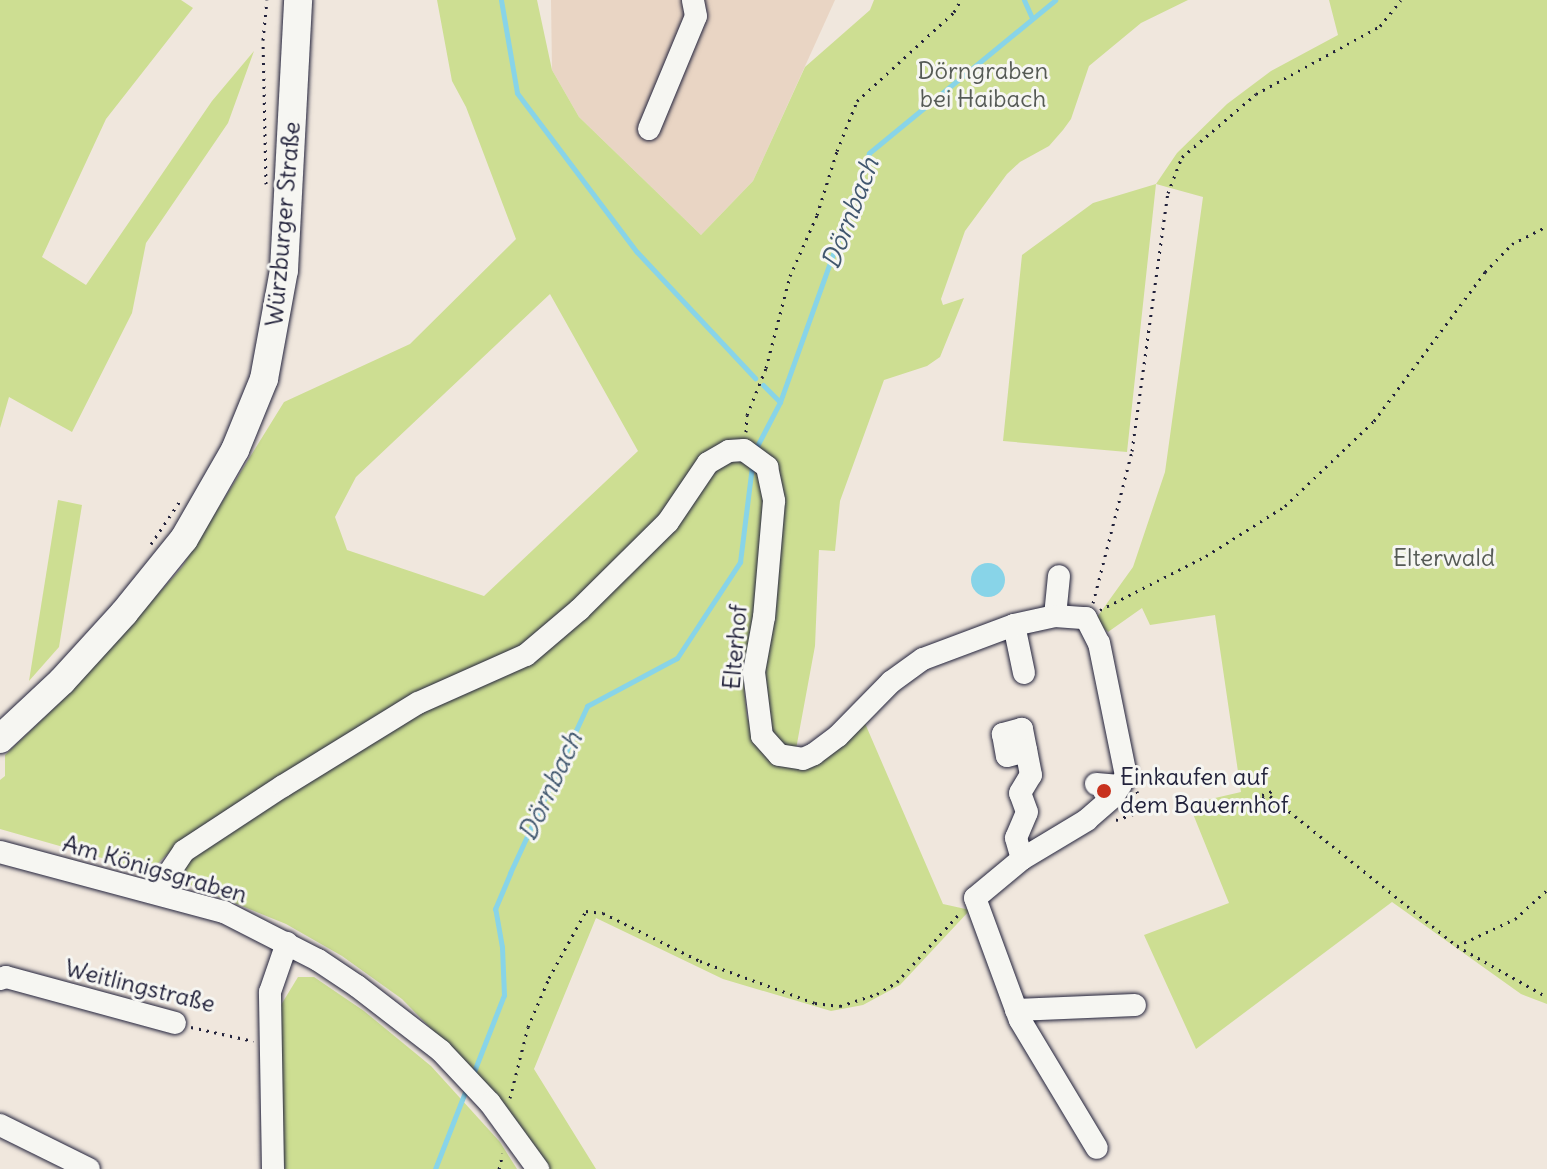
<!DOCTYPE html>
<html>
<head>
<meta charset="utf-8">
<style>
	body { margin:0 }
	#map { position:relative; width:1547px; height:1169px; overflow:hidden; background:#f0e7dd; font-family:Delius,sans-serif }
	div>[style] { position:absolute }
	.built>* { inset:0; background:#e9d5c4 }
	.green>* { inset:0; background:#cdde92 }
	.water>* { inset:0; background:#88d4e8 }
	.round { border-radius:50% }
	.stream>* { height:5px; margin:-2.5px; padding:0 2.5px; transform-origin:2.5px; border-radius:2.5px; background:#88d4e8 }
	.path>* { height:3px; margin-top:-1.5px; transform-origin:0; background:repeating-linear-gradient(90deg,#22223b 0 2px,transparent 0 8px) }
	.roads { filter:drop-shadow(0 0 2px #22223b) drop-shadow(0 0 2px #22223b) }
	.minor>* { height:22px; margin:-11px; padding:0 11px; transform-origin:11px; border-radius:11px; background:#f6f6f2 }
	.major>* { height:28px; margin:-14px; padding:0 14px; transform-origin:14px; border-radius:14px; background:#f6f6f2 }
	.dots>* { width:22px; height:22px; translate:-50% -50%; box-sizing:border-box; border:4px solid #f6f6f2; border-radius:50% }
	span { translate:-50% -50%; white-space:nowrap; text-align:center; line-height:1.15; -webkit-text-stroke:6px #f6f6f2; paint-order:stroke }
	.park-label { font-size:24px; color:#555a55 }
	.street-label { font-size:24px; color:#22223b }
	.poi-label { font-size:24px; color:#22223b }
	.left { translate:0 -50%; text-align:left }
	.water-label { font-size:26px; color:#41576f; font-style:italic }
</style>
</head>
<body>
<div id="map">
	<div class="built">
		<i style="clip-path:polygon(551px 0,835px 0,753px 181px,701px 235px,579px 117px,552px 70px)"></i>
	</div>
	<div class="green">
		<i style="clip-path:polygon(0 0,181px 0,193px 8px,106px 119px,42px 257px,86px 285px,212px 101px,254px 51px,228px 123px,146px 243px,132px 313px,72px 432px,9px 397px,0 428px)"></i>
		<i style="clip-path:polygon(evenodd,437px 0,537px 0,552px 70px,579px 117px,701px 235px,753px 181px,805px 67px,870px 10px,874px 0,1188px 0,1141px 23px,1089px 66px,1071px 119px,1063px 130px,1049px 146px,1020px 162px,1007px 174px,965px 231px,941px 299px,943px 305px,964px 298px,940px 357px,927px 366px,884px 380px,840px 501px,835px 551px,819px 550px,815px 646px,796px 749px,774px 741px,763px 660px,772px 615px,742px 665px,747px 717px,766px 756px,790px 767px,864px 721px,943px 904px,970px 910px,900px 985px,863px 1005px,831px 1011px,723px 979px,596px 918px,534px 1069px,596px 1169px,549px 1169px,498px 1097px,402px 999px,342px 956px,286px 924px,188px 884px,178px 844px,155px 866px,130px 866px,0 829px,0 780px,5px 776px,5px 755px,71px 692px,182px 567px,284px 402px,410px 344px,516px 239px,466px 107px,452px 81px,437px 0,550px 294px,638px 451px,484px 596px,347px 550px,335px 517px,356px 477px,550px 294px)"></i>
		<i style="clip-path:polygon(1329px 0,1547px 0,1547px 1004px,1521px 994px,1392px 902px,1196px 1049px,1144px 935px,1229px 903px,1189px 804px,1241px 792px,1215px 615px,1150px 625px,1142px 608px,1108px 632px,1095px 620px,1133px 567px,1165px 472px,1203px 197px,1156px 184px,1127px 452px,1003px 441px,1022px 255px,1093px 203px,1156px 184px,1177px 153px,1227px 104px,1271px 71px,1338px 35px)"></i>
		<i style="clip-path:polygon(58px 500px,82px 505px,59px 647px,29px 681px)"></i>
		<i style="clip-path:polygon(298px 977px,314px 977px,364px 1011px,431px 1066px,500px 1142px,517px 1169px,285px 1169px,281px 1141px,281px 1005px)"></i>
	</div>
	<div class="water">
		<i class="round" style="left:971px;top:563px;width:34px;height:34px"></i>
	</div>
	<div class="stream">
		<i style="left:501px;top:0;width:94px;rotate:80.2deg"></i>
		<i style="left:517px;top:93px;width:199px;rotate:53deg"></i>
		<i style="left:637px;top:252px;width:173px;rotate:46.9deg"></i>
		<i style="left:1024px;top:0;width:20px;rotate:66deg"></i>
		<i style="left:763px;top:385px;width:24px;rotate:45deg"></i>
		<i style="left:755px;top:450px;width:54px;rotate:-62.5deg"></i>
		<i style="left:780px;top:402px;width:264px;rotate:-70.3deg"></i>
		<i style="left:869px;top:153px;width:241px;rotate:-39.4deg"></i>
		<i style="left:473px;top:1074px;width:85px;rotate:-68.6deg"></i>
		<i style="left:504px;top:995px;width:48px;rotate:-92.4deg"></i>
		<i style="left:502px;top:947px;width:39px;rotate:-100deg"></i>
		<i style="left:495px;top:909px;width:39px;rotate:-67deg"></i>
		<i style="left:510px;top:873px;width:184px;rotate:-65.2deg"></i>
		<i style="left:587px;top:706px;width:102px;rotate:-28.1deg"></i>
		<i style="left:677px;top:658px;width:115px;rotate:-56.7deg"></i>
		<i style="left:740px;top:562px;width:98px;rotate:-82.9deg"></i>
		<i style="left:435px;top:1169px;width:88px;rotate:-68.7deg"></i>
	</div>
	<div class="path">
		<i style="left:266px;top:184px;width:144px;rotate:-91.2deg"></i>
		<i style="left:263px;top:40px;width:40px;rotate:-84.3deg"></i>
		<i style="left:746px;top:432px;width:17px;rotate:-87deg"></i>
		<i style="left:747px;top:415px;width:51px;rotate:-68deg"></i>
		<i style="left:766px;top:368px;width:95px;rotate:-75.4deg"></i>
		<i style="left:790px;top:276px;width:67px;rotate:-66.1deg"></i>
		<i style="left:817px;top:215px;width:67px;rotate:-72.6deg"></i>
		<i style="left:837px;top:151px;width:54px;rotate:-68.2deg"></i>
		<i style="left:857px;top:101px;width:132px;rotate:-42.5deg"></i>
		<i style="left:954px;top:12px;width:14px;rotate:-60deg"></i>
		<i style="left:151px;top:544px;width:52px;rotate:-56deg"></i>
		<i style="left:1093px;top:603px;width:157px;rotate:-75.6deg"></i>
		<i style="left:1132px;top:451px;width:260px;rotate:-82.1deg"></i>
		<i style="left:1168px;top:193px;width:39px;rotate:-69deg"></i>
		<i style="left:1182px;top:157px;width:97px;rotate:-40.4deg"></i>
		<i style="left:1256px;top:94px;width:141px;rotate:-28.7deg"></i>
		<i style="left:1380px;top:26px;width:33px;rotate:-51deg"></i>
		<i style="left:1100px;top:610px;width:119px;rotate:-27deg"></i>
		<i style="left:1206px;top:556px;width:93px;rotate:-32.3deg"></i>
		<i style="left:1285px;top:506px;width:123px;rotate:-43.7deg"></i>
		<i style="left:1374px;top:421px;width:186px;rotate:-53.3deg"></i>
		<i style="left:1485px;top:272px;width:39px;rotate:-46deg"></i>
		<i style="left:1512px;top:244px;width:39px;rotate:-27deg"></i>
		<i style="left:1137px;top:791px;width:21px;rotate:76deg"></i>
		<i style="left:1262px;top:795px;width:14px;rotate:-21deg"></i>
		<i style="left:1116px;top:820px;width:28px;rotate:-19deg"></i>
		<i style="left:1142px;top:811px;width:50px;rotate:1.1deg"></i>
		<i style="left:1192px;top:812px;width:80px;rotate:-11.6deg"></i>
		<i style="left:1270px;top:796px;width:240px;rotate:38.7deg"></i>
		<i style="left:1457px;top:946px;width:64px;rotate:-25deg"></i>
		<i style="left:1515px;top:919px;width:43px;rotate:-42.2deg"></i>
		<i style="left:1457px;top:946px;width:103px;rotate:29.5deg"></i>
		<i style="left:191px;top:1027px;width:64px;rotate:12.7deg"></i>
		<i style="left:510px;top:1098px;width:73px;rotate:-75.8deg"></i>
		<i style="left:528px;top:1027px;width:53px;rotate:-66.8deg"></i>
		<i style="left:549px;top:978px;width:77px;rotate:-61.1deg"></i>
		<i style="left:586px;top:911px;width:17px;rotate:7deg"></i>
		<i style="left:603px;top:913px;width:108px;rotate:26.3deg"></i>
		<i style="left:700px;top:961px;width:122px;rotate:20.1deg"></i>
		<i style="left:815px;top:1003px;width:25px;rotate:7deg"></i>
		<i style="left:840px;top:1006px;width:39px;rotate:-18deg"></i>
		<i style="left:877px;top:994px;width:23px;rotate:-31deg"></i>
		<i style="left:897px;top:982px;width:95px;rotate:-47.6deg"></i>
		<i style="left:499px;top:1169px;width:16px;rotate:-76deg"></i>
	</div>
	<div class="roads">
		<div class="minor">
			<i style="left:649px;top:129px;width:122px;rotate:-67.4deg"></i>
			<i style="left:696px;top:16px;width:16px;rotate:-101deg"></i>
			<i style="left:1055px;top:616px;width:40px;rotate:-84.3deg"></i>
			<i style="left:1014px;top:625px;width:49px;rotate:78.2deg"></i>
			<i style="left:1096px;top:784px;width:24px;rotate:5deg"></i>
			<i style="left:0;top:852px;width:232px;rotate:15deg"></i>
			<i style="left:224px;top:912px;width:106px;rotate:27.1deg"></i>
			<i style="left:318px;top:960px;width:47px;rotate:33.7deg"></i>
			<i style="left:357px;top:986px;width:106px;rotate:37.7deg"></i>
			<i style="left:441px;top:1051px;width:71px;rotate:46.7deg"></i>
			<i style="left:490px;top:1103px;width:82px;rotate:54deg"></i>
			<i style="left:1022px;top:859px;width:22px;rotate:-106deg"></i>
			<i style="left:1016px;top:838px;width:28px;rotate:-67deg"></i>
			<i style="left:1027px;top:812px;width:20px;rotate:-110deg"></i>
			<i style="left:1020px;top:793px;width:21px;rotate:-59deg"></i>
			<i style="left:1031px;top:775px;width:47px;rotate:-101.1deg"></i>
			<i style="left:1022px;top:729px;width:20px;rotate:165deg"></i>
			<i style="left:1003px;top:734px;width:22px;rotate:80deg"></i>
			<i style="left:1007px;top:756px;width:20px;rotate:-15deg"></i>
			<i style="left:157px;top:891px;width:48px;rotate:-56deg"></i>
			<i style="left:184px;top:851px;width:118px;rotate:-33.3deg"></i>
			<i style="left:283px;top:786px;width:158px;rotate:-31.6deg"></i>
			<i style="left:418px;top:703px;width:118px;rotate:-24deg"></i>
			<i style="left:526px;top:655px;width:70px;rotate:-40.3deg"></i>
			<i style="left:579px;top:610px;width:125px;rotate:-44.7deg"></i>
			<i style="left:668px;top:522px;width:71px;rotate:-55.9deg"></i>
			<i style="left:708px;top:463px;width:24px;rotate:-30deg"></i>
			<i style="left:729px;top:451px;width:15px;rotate:-4deg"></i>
			<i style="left:744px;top:450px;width:29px;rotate:36deg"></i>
			<i style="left:767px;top:467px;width:35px;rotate:78deg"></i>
			<i style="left:774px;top:501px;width:116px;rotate:94.9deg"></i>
			<i style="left:764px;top:617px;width:56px;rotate:100.3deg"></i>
			<i style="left:754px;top:672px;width:64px;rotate:82.9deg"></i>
			<i style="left:762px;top:736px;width:25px;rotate:48deg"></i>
			<i style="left:779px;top:755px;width:24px;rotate:9deg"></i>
			<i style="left:803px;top:759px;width:12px;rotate:-24deg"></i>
			<i style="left:814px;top:754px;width:30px;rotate:-37deg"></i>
			<i style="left:838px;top:736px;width:76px;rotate:-45.5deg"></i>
			<i style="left:891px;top:682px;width:39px;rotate:-36deg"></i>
			<i style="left:923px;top:659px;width:97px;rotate:-20.5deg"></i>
			<i style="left:1014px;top:625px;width:42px;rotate:-12.4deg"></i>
			<i style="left:1055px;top:616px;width:31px;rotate:4deg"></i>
			<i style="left:1086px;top:618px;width:28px;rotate:63deg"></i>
			<i style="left:1099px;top:643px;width:136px;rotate:78.5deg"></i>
			<i style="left:1126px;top:776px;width:25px;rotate:122deg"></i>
			<i style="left:1113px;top:797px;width:35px;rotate:139deg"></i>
			<i style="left:1087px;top:820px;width:76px;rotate:149deg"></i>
			<i style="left:1022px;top:859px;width:61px;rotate:140.3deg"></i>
			<i style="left:975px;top:898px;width:130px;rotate:69.8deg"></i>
			<i style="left:1020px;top:1020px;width:149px;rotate:59deg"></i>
			<i style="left:0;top:979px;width:6px;rotate:-18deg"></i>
			<i style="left:6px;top:977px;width:175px;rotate:15.2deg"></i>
			<i style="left:1016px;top:1010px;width:119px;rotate:-2.4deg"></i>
			<i style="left:0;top:1125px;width:99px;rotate:26.3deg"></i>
			<i style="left:273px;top:1169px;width:177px;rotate:-91deg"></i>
			<i style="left:270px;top:992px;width:52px;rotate:-70.9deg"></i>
		</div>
		<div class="major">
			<i style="left:0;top:739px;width:85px;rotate:-43.1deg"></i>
			<i style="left:62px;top:681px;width:92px;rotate:-47.6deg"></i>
			<i style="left:124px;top:613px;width:95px;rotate:-51deg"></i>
			<i style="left:184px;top:539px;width:103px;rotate:-60.2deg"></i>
			<i style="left:235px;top:450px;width:77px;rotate:-67.8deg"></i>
			<i style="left:264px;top:379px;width:111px;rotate:-79.6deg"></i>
			<i style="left:284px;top:270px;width:270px;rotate:-87deg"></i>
		</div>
	</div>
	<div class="dots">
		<i style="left:1104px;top:791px;background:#c8321e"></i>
	</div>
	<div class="park-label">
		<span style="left:983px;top:85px">Dörngraben<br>bei Haibach</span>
		<span style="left:1444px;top:558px">Elterwald</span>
	</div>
	<div class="street-label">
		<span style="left:283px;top:224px;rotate:-85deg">Würzburger Straße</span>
		<span style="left:735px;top:647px;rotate:-85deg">Elterhof</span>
		<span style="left:155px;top:869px;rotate:16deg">Am Königsgraben</span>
		<span style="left:140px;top:986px;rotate:14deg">Weitlingstraße</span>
	</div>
	<div class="poi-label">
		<span class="left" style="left:1120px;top:791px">Einkaufen auf<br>dem Bauernhof</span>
	</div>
	<div class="water-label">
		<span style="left:850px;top:213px;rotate:-69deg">Dörnbach</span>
		<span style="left:550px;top:786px;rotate:-65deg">Dörnbach</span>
	</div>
</div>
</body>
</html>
